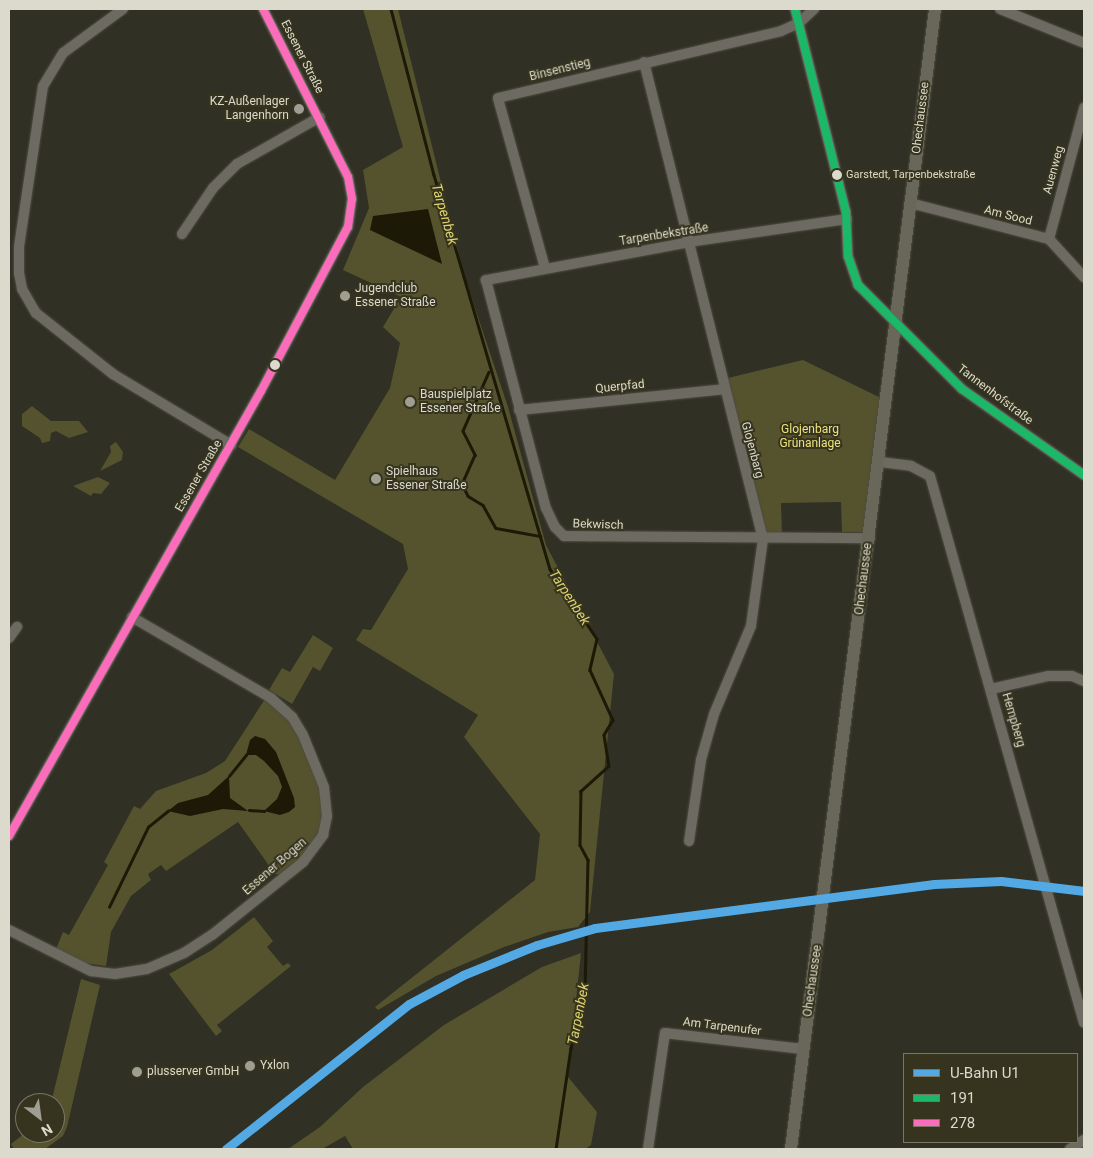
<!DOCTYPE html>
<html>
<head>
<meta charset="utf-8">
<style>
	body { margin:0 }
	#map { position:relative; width:1093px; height:1158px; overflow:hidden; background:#303024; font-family:Roboto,sans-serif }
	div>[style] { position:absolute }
	.green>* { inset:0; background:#55522e }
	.water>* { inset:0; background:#1c1906 }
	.stream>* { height:2.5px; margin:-1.25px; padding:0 1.25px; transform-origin:1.25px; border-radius:1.25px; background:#1c1906 }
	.roads { filter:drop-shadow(0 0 1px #4e4d43) drop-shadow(0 0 1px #4e4d43) }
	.minor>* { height:10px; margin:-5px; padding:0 5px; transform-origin:5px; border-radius:5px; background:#6c6a61 }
	.major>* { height:12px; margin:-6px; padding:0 6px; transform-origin:6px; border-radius:6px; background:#696759 }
	.bus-1>* { height:8px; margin:-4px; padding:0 4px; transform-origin:4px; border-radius:4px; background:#1ab867 }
	.bus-2>* { height:8px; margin:-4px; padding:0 4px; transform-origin:4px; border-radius:4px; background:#fb6dba }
	.metro-1>* { height:9px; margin:-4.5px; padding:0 4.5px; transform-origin:4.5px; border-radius:4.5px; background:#53a9e4 }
	.dots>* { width:14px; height:14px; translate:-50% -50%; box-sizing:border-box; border:2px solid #36341e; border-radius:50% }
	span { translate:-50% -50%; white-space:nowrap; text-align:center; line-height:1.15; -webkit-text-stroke:4px #36341e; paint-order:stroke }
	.bus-label { font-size:11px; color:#dbdacd }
	.left { translate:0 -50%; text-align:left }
	.street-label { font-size:12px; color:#dbdacd }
	.poi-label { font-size:12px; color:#dbdacd }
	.right { translate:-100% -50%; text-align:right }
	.park-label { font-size:12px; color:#ece17e }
	.water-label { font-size:14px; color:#ddd26f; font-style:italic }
	.frame { position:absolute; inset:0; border:10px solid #dbdacd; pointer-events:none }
	.legend { position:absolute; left:903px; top:1053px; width:175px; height:90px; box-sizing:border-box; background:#36341e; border:1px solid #787664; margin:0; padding:6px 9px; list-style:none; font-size:15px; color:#dbdacd }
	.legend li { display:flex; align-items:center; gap:10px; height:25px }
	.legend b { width:25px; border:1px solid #787664 }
	.north { position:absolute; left:15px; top:1093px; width:50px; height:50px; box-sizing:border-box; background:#36341e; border:1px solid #787664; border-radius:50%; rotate:150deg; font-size:14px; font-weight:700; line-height:20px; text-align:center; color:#dbdacd }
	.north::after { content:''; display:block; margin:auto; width:18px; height:22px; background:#9f9e92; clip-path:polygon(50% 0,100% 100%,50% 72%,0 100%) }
</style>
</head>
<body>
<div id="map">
	<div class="green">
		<i style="clip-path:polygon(363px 9px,398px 9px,464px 275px,508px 407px,546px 545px,614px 674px,590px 912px,578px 927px,548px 932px,504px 947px,436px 976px,378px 1010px,375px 1007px,535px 880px,540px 834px,464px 737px,478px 715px,356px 640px,363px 629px,371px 630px,408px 569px,403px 544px,238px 447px,249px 429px,335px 480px,390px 388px,400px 343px,383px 327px,401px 297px,343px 270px,369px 208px,363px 170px,403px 147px)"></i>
		<i style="clip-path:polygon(803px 360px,883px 399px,866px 532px,842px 532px,841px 502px,781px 503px,782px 534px,766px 534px,728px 378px)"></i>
		<i style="clip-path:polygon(32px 406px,51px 421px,79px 421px,88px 432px,69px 438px,56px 431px,51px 433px,50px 441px,42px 443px,40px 438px,22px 426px,22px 414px)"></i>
		<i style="clip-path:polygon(116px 442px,123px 452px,122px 460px,100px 471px,111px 452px,110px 446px)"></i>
		<i style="clip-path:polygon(98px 477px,110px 483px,101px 494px,93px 493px,91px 496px,73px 486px)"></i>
		<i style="clip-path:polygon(313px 635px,333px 648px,320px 671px,313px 667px,292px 704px,269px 690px,282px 668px,290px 672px)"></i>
		<i style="clip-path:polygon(265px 699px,289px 719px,296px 731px,320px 788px,323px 816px,319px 833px,301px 858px,281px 874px,275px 874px,238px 822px,166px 871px,161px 865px,148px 874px,151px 880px,131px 896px,111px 932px,106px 966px,84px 963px,56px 949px,63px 932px,69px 935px,108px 865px,104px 862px,134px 806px,140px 809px,156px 791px,206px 773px,225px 761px)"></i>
		<i style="clip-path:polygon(254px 917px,273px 941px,267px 947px,283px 966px,288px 963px,291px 966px,217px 1025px,222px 1031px,216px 1036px,169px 974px,212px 950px)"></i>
		<i style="clip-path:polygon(581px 953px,568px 1077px,597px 1112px,591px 1145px,585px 1149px,353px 1149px,345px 1136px,322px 1149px,288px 1149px,320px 1127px,363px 1087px,444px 1025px,542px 967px)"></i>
		<i style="clip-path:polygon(81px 979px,100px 985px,67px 1127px,63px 1136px,45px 1149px,14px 1149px,11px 1144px,25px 1133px,55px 1133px,55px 1103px,51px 1103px)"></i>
	</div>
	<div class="water">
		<i style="clip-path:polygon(428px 209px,442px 264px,370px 230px,373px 216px)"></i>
		<i style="clip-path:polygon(255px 736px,265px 739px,276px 752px,294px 798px,295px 807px,289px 812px,280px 815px,264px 811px,277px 799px,282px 787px,278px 776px,264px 761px,256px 755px,246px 755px,250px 740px)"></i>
		<i style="clip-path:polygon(229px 776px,230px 798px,248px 811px,223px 809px,190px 816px,168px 811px,178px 803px,208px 795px)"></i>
	</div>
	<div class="stream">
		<i style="left:391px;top:9px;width:171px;rotate:75.5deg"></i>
		<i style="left:434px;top:175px;width:411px;rotate:73.6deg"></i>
		<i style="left:550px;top:569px;width:84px;rotate:56.1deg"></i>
		<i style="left:597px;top:639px;width:32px;rotate:103deg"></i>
		<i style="left:590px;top:670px;width:55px;rotate:65.3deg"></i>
		<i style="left:613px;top:720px;width:17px;rotate:121deg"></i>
		<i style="left:604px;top:735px;width:31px;rotate:81deg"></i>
		<i style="left:609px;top:766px;width:38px;rotate:138deg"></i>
		<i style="left:581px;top:791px;width:54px;rotate:91.1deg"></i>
		<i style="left:580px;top:845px;width:17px;rotate:62deg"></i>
		<i style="left:588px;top:860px;width:132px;rotate:91.3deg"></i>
		<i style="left:585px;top:992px;width:58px;rotate:104deg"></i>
		<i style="left:571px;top:1048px;width:102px;rotate:98.4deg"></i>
		<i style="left:489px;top:372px;width:64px;rotate:113.8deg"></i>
		<i style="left:463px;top:431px;width:27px;rotate:63deg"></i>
		<i style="left:475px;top:455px;width:32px;rotate:114deg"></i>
		<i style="left:462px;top:484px;width:13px;rotate:63deg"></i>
		<i style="left:468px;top:496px;width:17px;rotate:31deg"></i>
		<i style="left:483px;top:505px;width:26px;rotate:61deg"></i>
		<i style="left:496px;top:528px;width:45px;rotate:10.3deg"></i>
		<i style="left:229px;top:776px;width:27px;rotate:-51deg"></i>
		<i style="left:249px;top:810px;width:15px;rotate:4deg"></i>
		<i style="left:109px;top:907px;width:89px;rotate:-64deg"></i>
		<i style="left:148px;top:827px;width:26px;rotate:-39deg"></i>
	</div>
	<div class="roads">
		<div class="minor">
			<i style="left:123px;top:9px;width:74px;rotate:143.7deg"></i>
			<i style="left:63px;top:53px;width:39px;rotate:121deg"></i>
			<i style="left:43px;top:86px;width:163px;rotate:98.5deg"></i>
			<i style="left:19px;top:247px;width:26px;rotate:90deg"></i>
			<i style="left:19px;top:273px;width:16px;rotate:79deg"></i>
			<i style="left:22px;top:289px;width:28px;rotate:60deg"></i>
			<i style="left:36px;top:313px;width:98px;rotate:38.4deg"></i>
			<i style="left:113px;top:374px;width:138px;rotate:31deg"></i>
			<i style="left:795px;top:9px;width:209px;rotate:75.9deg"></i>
			<i style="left:846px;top:212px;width:44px;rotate:87.4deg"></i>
			<i style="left:848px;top:256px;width:31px;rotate:71deg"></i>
			<i style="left:858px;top:285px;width:147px;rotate:45deg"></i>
			<i style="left:962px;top:389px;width:149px;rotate:35.2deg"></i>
			<i style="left:1000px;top:9px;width:91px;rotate:22deg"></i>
			<i style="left:644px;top:62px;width:492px;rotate:76deg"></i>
			<i style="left:763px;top:539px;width:88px;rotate:97.9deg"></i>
			<i style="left:751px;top:626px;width:95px;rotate:112.8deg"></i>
			<i style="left:714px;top:714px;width:48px;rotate:105.8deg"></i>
			<i style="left:701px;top:760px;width:82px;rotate:98.4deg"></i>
			<i style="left:910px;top:203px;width:144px;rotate:14.5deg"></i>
			<i style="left:1049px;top:239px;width:52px;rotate:47.4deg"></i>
			<i style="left:847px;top:219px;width:159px;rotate:171.7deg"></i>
			<i style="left:690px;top:242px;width:208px;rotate:169.4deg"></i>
			<i style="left:486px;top:280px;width:236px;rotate:75.3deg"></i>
			<i style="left:546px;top:508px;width:21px;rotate:65deg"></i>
			<i style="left:555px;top:527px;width:13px;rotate:45deg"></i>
			<i style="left:564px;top:536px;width:306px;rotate:0.4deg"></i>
			<i style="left:182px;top:234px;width:55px;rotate:-56deg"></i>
			<i style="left:213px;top:188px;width:34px;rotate:-45deg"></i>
			<i style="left:237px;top:164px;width:95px;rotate:-29.5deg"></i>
			<i style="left:1049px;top:239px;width:136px;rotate:-75deg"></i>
			<i style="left:545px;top:268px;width:176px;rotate:-105.5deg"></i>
			<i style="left:498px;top:98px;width:291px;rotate:-13.3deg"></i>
			<i style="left:781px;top:31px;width:20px;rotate:-24deg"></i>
			<i style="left:799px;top:23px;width:21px;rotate:-43deg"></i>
			<i style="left:519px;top:410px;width:206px;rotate:-5.8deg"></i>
			<i style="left:880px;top:462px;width:31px;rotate:7deg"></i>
			<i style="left:911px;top:466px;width:21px;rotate:28deg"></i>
			<i style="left:930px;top:476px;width:568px;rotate:74.28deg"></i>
			<i style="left:9px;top:638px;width:14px;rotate:-54deg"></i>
			<i style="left:991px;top:689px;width:58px;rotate:-12.8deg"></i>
			<i style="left:1048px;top:676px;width:24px"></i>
			<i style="left:1072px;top:676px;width:13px;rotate:23deg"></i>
			<i style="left:9px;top:836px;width:511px;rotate:-60.48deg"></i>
			<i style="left:261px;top:391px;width:186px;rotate:-62.1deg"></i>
			<i style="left:348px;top:227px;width:28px;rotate:-82deg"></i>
			<i style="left:352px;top:199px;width:22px;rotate:-100deg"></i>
			<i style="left:348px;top:177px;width:188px;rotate:-116.8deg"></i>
			<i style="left:9px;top:930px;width:92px;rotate:26.6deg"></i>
			<i style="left:91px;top:971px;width:24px;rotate:7deg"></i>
			<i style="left:115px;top:974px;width:32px;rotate:-9deg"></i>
			<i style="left:147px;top:969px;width:40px;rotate:-23.4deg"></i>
			<i style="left:184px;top:953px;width:33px;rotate:-33deg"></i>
			<i style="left:212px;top:935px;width:117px;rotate:-38.7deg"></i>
			<i style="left:303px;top:862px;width:34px;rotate:-53deg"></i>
			<i style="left:323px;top:835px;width:19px;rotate:-78deg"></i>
			<i style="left:327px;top:816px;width:29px;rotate:-96deg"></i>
			<i style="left:324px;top:787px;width:56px;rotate:-112deg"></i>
			<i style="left:303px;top:735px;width:21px;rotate:-121deg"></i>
			<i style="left:292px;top:717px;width:28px;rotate:-138deg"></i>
			<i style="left:271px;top:698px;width:161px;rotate:-149.8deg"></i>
			<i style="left:648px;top:1149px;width:117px;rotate:-81.7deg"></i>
			<i style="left:665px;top:1033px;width:140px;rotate:6.6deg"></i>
			<i style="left:1070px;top:1149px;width:17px;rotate:-33deg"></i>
		</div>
		<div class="major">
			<i style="left:791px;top:1149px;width:1149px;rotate:-82.8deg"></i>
		</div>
	</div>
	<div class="bus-1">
		<i style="left:795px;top:9px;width:209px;rotate:75.9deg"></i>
		<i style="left:846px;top:212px;width:44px;rotate:87.4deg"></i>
		<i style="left:848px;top:256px;width:31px;rotate:71deg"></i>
		<i style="left:858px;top:285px;width:147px;rotate:45deg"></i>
		<i style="left:962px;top:389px;width:149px;rotate:35.2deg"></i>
	</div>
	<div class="bus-2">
		<i style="left:9px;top:836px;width:511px;rotate:-60.48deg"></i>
		<i style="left:261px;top:391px;width:186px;rotate:-62.1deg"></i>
		<i style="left:348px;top:227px;width:28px;rotate:-82deg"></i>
		<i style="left:352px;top:199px;width:22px;rotate:-100deg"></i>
		<i style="left:348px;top:177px;width:188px;rotate:-116.8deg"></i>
	</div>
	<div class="metro-1">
		<i style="left:226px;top:1149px;width:233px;rotate:-38.4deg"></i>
		<i style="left:409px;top:1004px;width:61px;rotate:-28.2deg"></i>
		<i style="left:463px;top:975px;width:80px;rotate:-22.1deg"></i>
		<i style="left:537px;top:945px;width:60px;rotate:-16.3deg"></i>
		<i style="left:595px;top:928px;width:342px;rotate:-7.4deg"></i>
		<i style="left:934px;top:884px;width:67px;rotate:-2.6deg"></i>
		<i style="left:1001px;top:881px;width:84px;rotate:6.9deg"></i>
	</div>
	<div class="dots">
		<i style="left:299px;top:109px;background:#9f9e92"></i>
		<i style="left:837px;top:175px;background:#dbdacd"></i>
		<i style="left:345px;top:296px;background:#9f9e92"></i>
		<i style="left:275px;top:365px;background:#dbdacd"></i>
		<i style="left:410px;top:402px;background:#9f9e92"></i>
		<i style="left:376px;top:479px;background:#9f9e92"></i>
		<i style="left:250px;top:1066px;background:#9f9e92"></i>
		<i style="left:137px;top:1072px;background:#9f9e92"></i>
	</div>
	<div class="bus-label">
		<span class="left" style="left:846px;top:175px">Garstedt, Tarpenbekstraße</span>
	</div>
	<div class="street-label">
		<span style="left:302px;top:57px;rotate:63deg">Essener Straße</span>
		<span style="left:560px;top:70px;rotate:-14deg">Binsenstieg</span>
		<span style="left:921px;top:118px;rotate:-83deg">Ohechaussee</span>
		<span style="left:1054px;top:170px;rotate:-75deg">Auenweg</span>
		<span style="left:1008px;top:216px;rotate:14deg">Am Sood</span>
		<span style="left:664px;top:235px;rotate:-9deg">Tarpenbekstraße</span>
		<span style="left:620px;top:387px;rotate:-6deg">Querpfad</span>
		<span style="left:995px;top:395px;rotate:37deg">Tannenhofstraße</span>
		<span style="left:752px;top:450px;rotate:75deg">Glojenbarg</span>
		<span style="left:199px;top:476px;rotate:-60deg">Essener Straße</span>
		<span style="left:598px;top:525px;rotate:2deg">Bekwisch</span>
		<span style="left:864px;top:579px;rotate:-83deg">Ohechaussee</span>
		<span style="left:1013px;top:720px;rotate:74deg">Hempberg</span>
		<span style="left:275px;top:867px;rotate:-41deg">Essener Bogen</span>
		<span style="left:813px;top:981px;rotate:-82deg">Ohechaussee</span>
		<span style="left:722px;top:1027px;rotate:7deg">Am Tarpenufer</span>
	</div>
	<div class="poi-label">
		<span class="right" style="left:289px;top:109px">KZ-Außenlager<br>Langenhorn</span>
		<span class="left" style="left:355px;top:296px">Jugendclub<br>Essener Straße</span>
		<span class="left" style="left:420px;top:402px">Bauspielplatz<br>Essener Straße</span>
		<span class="left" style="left:386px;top:479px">Spielhaus<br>Essener Straße</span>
		<span class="left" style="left:260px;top:1066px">Yxlon</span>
		<span class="left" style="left:147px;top:1072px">plusserver GmbH</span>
	</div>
	<div class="park-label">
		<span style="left:810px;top:437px">Glojenbarg<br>Grünanlage</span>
	</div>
	<div class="water-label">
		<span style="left:445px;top:214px;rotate:74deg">Tarpenbek</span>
		<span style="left:570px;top:597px;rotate:57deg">Tarpenbek</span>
		<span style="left:578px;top:1014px;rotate:-79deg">Tarpenbek</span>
	</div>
	<div class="frame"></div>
	<ul class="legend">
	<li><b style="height:6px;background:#53a9e4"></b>U-Bahn U1</li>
	<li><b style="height:6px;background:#1ab867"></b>191</li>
	<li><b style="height:6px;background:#fb6dba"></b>278</li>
	</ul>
	<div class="north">N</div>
</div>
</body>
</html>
